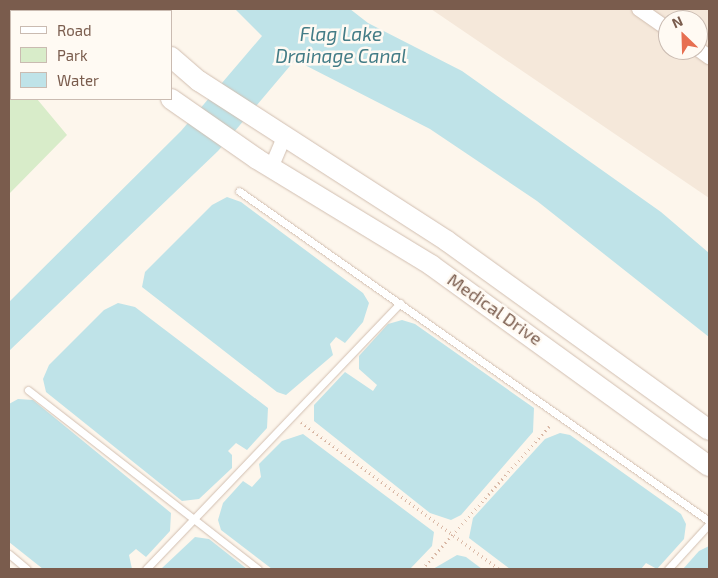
<!DOCTYPE html>
<html>
<head>
<meta charset="utf-8">
<style>
	body { margin:0 }
	#map { position:relative; width:718px; height:578px; overflow:hidden; background:#fdf6ec; font-family:"Exo 2",sans-serif }
	div>[style] { position:absolute }
	.residential>* { inset:0; background:#f5e8da }
	.green>* { inset:0; background:#d8ecc9 }
	.water>* { inset:0; background:#bfe3e8 }
	.path>* { height:3px; margin-top:-1.5px; transform-origin:0; background:repeating-linear-gradient(90deg,#d9b8a5 0 1px,transparent 0 5px) }
	.roads { filter:drop-shadow(0 0 1px #d1beb0) drop-shadow(0 0 1px #d1beb0) }
	.lane>* { height:7px; margin:-3.5px; padding:0 3.5px; transform-origin:3.5px; border-radius:3.5px; background:#fff }
	.street>* { height:14px; margin:-7px; padding:0 7px; transform-origin:7px; border-radius:7px; background:#fff }
	.secondary>* { height:20px; margin:-10px; padding:0 10px; transform-origin:10px; border-radius:10px; background:#fff }
	span { translate:-50% -50%; white-space:nowrap; text-align:center; line-height:1.15; -webkit-text-stroke:5px #fffaf3; paint-order:stroke }
	.street-label { font-size:18px; color:#7a5c4d }
	.water-label { font-size:19px; color:#437c86; font-style:italic }
	.frame { position:absolute; inset:0; border:10px solid #7a5c4d; pointer-events:none }
	.legend { position:absolute; left:10px; top:10px; width:162px; height:90px; box-sizing:border-box; background:#fffaf3; border:1px solid #cabbb1; margin:0; padding:6px 9px; list-style:none; font-size:15px; color:#7a5c4d }
	.legend li { display:flex; align-items:center; gap:10px; height:25px }
	.legend b { width:25px; border:1px solid #cabbb1 }
	.north { position:absolute; left:658px; top:10px; width:50px; height:50px; box-sizing:border-box; background:#fffaf3; border:1px solid #cabbb1; border-radius:50%; rotate:336deg; font-size:14px; font-weight:700; line-height:20px; text-align:center; color:#7a5c4d }
	.north::after { content:''; display:block; margin:auto; width:18px; height:22px; background:#e76f51; clip-path:polygon(50% 0,100% 100%,50% 72%,0 100%) }
</style>
</head>
<body>
<div id="map">
	<div class="residential">
		<i style="clip-path:polygon(evenodd,431px 9px,709px 9px,709px 198px,431px 9px,668px 20px,698px 20px,698px 50px,668px 50px,668px 20px)"></i>
	</div>
	<div class="green">
		<i style="clip-path:polygon(9px 64px,11px 99px,37px 99px,67px 135px,9px 194px)"></i>
	</div>
	<div class="water">
		<i style="clip-path:polygon(235px 9px,350px 9px,368px 23px,462px 71px,661px 212px,709px 253px,709px 337px,537px 201px,430px 129px,295px 60px,218px 151px,9px 351px,9px 302px,181px 131px,262px 36px)"></i>
		<i style="clip-path:polygon(227px 197px,241px 202px,363px 293px,369px 303px,363px 322px,345px 343px,336px 337px,330px 344px,333px 355px,286px 395px,277px 392px,142px 287px,145px 272px,212px 205px)"></i>
		<i style="clip-path:polygon(118px 303px,135px 307px,268px 408px,267px 428px,247px 450px,236px 443px,228px 451px,232px 455px,232px 468px,199px 499px,182px 501px,46px 392px,43px 379px,49px 365px,104px 310px)"></i>
		<i style="clip-path:polygon(402px 320px,415px 324px,534px 408px,533px 432px,461px 515px,451px 520px,430px 513px,314px 421px,314px 405px,345px 372px,373px 391px,377px 385px,359px 369px,359px 356px,388px 324px)"></i>
		<i style="clip-path:polygon(18px 399px,33px 400px,171px 513px,170px 531px,146px 557px,136px 549px,129px 555px,132px 569px,43px 569px,9px 542px,9px 404px)"></i>
		<i style="clip-path:polygon(560px 433px,570px 435px,681px 514px,686px 524px,684px 539px,657px 569px,646px 563px,641px 569px,510px 569px,469px 538px,473px 518px,545px 439px)"></i>
		<i style="clip-path:polygon(303px 434px,434px 532px,432px 546px,410px 569px,272px 569px,221px 530px,218px 520px,223px 503px,243px 481px,252px 487px,261px 477px,259px 464px,282px 441px)"></i>
		<i style="clip-path:polygon(195px 537px,209px 539px,247px 569px,161px 569px)"></i>
		<i style="clip-path:polygon(709px 546px,709px 569px,683px 569px,699px 551px)"></i>
		<i style="clip-path:polygon(457px 555px,466px 557px,482px 569px,433px 569px)"></i>
	</div>
	<div class="path">
		<i style="left:301px;top:422px;width:247px;rotate:36.6deg"></i>
		<i style="left:422px;top:569px;width:194px;rotate:-48.3deg"></i>
	</div>
	<div class="roads">
		<div class="lane">
			<i style="left:239px;top:191px;width:574px;rotate:35.07deg"></i>
			<i style="left:28px;top:390px;width:291px;rotate:37.9deg"></i>
			<i style="left:9px;top:554px;width:23px;rotate:40deg"></i>
			<i style="left:146px;top:569px;width:368px;rotate:-46.3deg"></i>
			<i style="left:668px;top:569px;width:61px;rotate:-47.7deg"></i>
		</div>
		<div class="street">
			<i style="left:639px;top:9px;width:35px;rotate:35deg"></i>
			<i style="left:698px;top:49px;width:14px;rotate:36deg"></i>
			<i style="left:271px;top:168px;width:33px;rotate:-67deg"></i>
		</div>
		<div class="secondary">
			<i style="left:89px;top:9px;width:3px;rotate:45deg"></i>
			<i style="left:131px;top:9px;width:3px;rotate:45deg"></i>
			<i style="left:171px;top:57px;width:37px;rotate:41deg"></i>
			<i style="left:199px;top:81px;width:295px;rotate:32.8deg"></i>
			<i style="left:447px;top:241px;width:323px;rotate:35.8deg"></i>
			<i style="left:171px;top:99px;width:105px;rotate:34.9deg"></i>
			<i style="left:257px;top:159px;width:204px;rotate:31.3deg"></i>
			<i style="left:431px;top:265px;width:343px;rotate:35.9deg"></i>
		</div>
	</div>
	<div class="street-label">
		<span style="left:495px;top:309px;rotate:35deg">Medical Drive</span>
	</div>
	<div class="water-label">
		<span style="left:341px;top:45px">Flag Lake<br>Drainage Canal</span>
	</div>
	<div class="frame"></div>
	<ul class="legend">
	<li><b style="height:6px;background:#fff"></b>Road</li>
	<li><b style="height:14px;background:#d8ecc9"></b>Park</li>
	<li><b style="height:14px;background:#bfe3e8"></b>Water</li>
	</ul>
	<div class="north">N</div>
</div>
</body>
</html>
